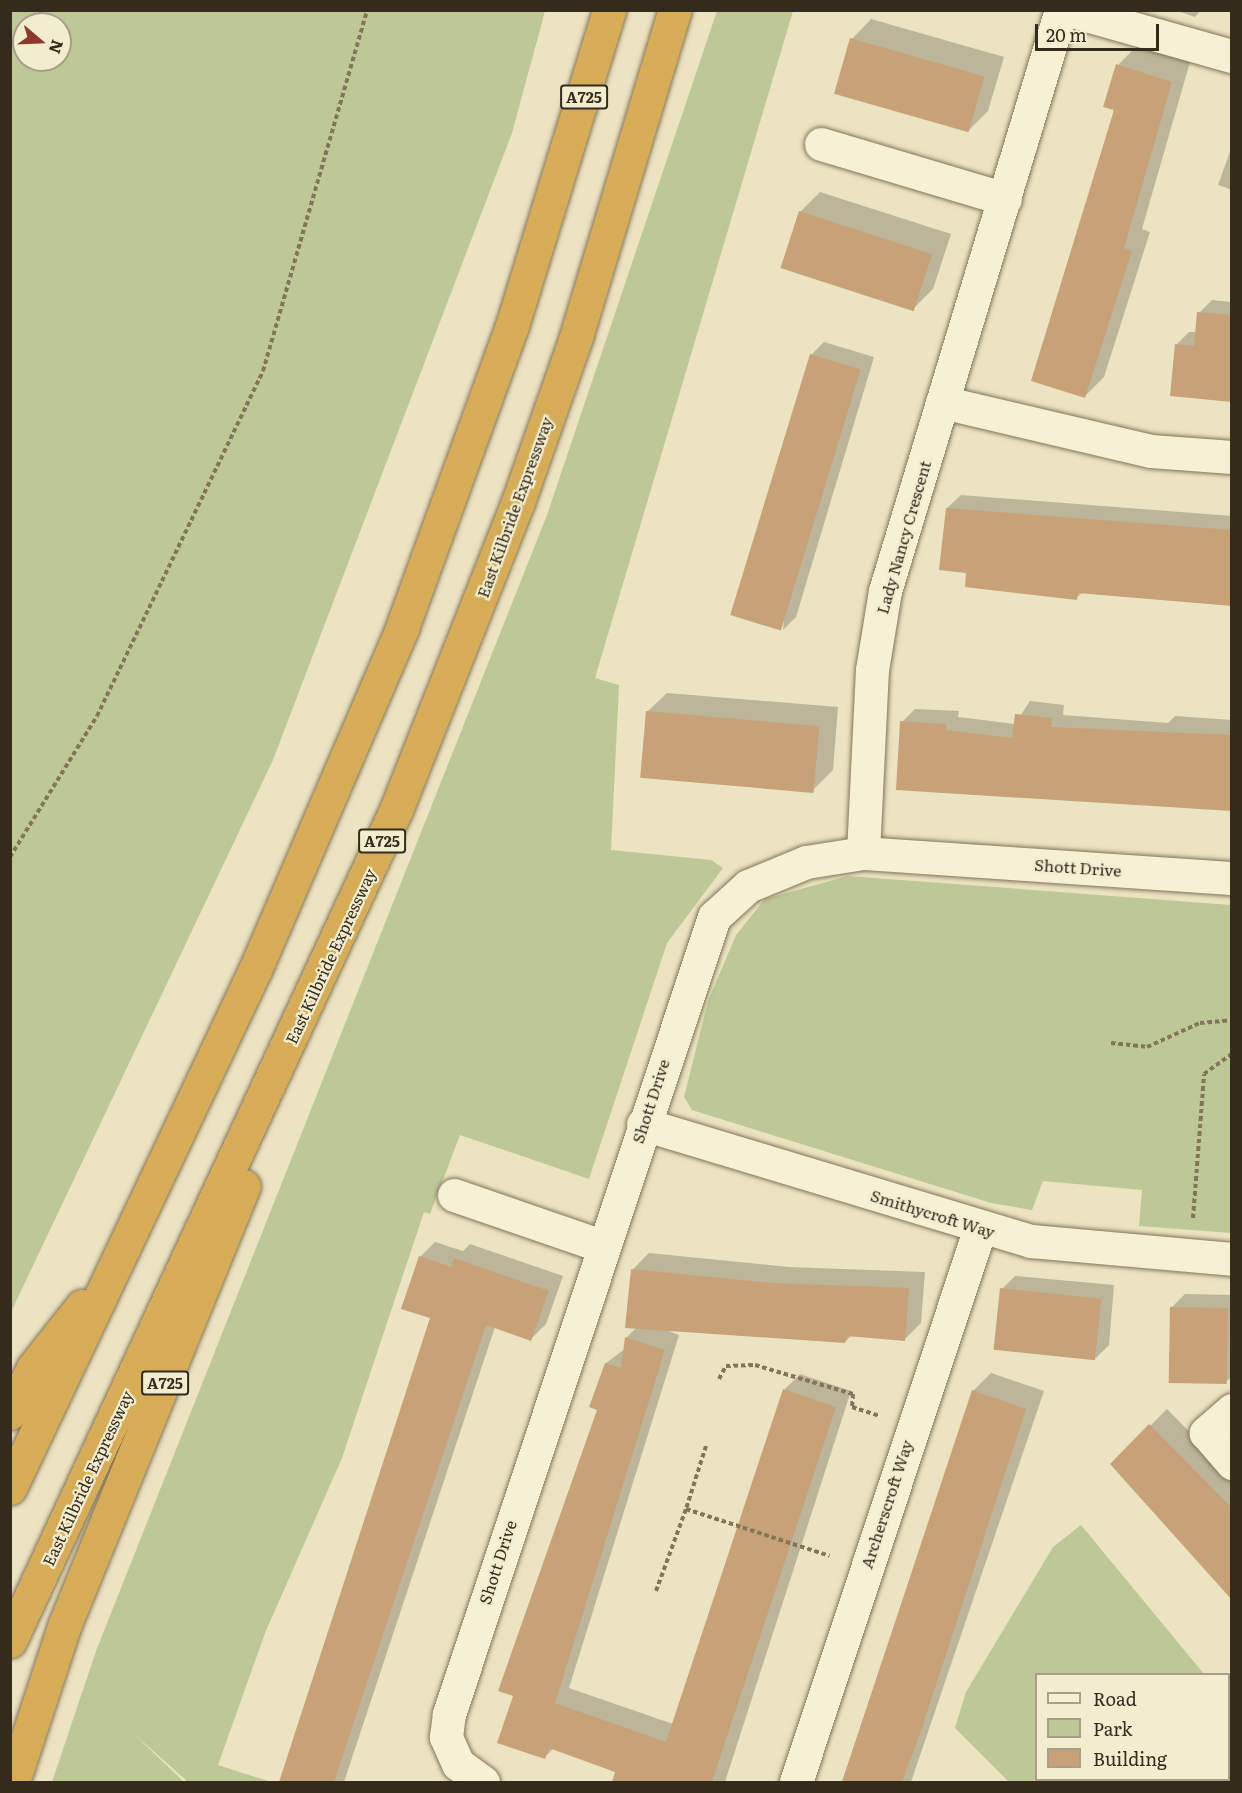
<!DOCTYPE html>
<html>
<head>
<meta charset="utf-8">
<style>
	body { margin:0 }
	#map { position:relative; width:1242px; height:1793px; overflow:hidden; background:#ebe3c1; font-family:Literata,serif }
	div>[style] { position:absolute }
	.green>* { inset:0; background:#bdc896 }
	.shadow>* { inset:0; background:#0003 }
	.building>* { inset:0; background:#c7a279; transform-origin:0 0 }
	.path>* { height:4px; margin-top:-2px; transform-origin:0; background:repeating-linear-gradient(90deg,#83755a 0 4.5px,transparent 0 7.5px) }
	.roads { filter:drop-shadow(0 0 2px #83755a) drop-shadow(0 0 2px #83755a) }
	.minor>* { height:33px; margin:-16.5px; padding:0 16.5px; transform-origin:16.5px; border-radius:16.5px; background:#f6f0d4 }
	.highway>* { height:33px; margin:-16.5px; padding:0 16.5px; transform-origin:16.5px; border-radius:16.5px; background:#d6ad56 }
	span { translate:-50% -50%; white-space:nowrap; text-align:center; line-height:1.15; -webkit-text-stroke:4.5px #f3edd0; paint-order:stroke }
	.shield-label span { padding:2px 4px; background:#f3edd0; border:2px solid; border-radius:4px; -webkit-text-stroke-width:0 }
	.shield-label { font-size:15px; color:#342b1d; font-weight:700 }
	.street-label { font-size:16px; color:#342b1d }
	.frame { position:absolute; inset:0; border:12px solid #342b1d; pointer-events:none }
	.legend { position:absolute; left:1035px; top:1673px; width:195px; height:108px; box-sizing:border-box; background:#f3edd0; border:2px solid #a79f88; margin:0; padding:8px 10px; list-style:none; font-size:18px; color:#342b1d }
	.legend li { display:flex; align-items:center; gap:12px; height:30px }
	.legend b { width:30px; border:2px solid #a79f88 }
	.north { position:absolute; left:12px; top:12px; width:60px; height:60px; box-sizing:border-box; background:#f3edd0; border:2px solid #a79f88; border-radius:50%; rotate:109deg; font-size:16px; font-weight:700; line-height:24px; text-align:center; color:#342b1d }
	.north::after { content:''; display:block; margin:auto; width:21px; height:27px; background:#8f382d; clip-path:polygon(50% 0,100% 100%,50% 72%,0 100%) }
	.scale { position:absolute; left:1035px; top:24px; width:124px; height:27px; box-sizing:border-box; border:3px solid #342b1d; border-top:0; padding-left:8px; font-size:18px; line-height:21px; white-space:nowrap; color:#342b1d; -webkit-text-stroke:4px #f3edd0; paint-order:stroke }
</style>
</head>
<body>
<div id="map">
	<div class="green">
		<i style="clip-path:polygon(evenodd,10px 11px,545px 11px,512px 133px,273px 760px,11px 1312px,10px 11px,24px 24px,60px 24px,60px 60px,24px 60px,24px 24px)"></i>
		<i style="clip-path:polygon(717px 11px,793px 11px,595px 678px,619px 685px,611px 850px,711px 860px,723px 868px,667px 943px,589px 1179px,460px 1135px,430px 1214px,424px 1212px,342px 1458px,265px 1633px,218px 1765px,271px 1782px,188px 1782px,133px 1733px,184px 1782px,52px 1782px,96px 1651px,547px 515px)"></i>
		<i style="clip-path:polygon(848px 876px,1231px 905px,1231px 1233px,1139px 1226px,1142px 1190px,1043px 1181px,1032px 1210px,991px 1203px,692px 1110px,684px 1097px,708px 1001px,736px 935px,765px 899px)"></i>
		<i style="clip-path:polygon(1081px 1525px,1204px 1674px,1036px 1674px,1036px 1780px,1173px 1782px,1009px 1782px,955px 1728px,966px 1692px,1053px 1547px)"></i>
	</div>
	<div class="shadow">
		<i style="clip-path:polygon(1175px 10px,1201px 10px,1195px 17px)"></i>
		<i style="clip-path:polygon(871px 19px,1004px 57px,988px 111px,969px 130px,852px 39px)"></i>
		<i style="clip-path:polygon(1137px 46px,1190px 62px,1142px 229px,1150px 232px,1104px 377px,1084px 397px,1118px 65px)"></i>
		<i style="clip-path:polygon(1232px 146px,1232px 190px,1218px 185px)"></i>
		<i style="clip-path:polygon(820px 192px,951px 234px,933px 289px,914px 308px,800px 212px)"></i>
		<i style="clip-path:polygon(1212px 300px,1232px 302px,1232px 401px,1176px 345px,1189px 332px,1197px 332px,1199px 313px)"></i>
		<i style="clip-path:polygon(824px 342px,874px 357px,796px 617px,783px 630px,811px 355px)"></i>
		<i style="clip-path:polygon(961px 495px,1232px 516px,1232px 601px,1083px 592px,1076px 598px,968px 572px,947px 508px)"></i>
		<i style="clip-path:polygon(667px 693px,838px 707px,833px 770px,813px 790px,647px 712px)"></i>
		<i style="clip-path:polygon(1030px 701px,1064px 705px,1063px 715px,1168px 723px,1175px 716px,1232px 720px,1232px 810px,902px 722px,915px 709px,959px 711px,958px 717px,1015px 724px)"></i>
		<i style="clip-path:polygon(435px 1242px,463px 1251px,470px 1244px,563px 1276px,546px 1324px,531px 1339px,495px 1327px,344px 1782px,285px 1782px,281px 1781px,432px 1318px,420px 1257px)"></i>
		<i style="clip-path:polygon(649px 1253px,789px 1267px,925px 1272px,921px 1323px,904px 1340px,852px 1335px,845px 1342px,666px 1330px,679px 1335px,569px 1688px,673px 1724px,784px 1390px,800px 1374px,851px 1391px,725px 1782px,613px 1782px,617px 1771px,554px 1748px,545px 1757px,606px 1363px,625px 1349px,626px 1338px,637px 1327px,633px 1269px)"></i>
		<i style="clip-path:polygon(1015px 1276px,1114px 1285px,1109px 1345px,1096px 1358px,1002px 1289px)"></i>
		<i style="clip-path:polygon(1185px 1294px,1232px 1295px,1232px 1376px,1225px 1383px,1172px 1307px)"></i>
		<i style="clip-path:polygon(991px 1373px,1044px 1391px,911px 1782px,842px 1782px,973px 1391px)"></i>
		<i style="clip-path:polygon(1167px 1409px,1232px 1475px,1232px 1586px,1112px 1464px)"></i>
		<i style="clip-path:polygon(1232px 1754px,1232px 1782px,1196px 1782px,1228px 1780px)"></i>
	</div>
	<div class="building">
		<i style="left:850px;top:38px;width:140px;height:58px;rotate:16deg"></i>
		<i style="clip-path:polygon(1116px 64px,1172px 82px,1124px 248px,1132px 251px,1085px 398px,1031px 381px,1114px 110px,1103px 107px)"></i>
		<i style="left:799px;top:211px;width:140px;height:60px;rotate:18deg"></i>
		<i style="clip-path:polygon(1197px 312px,1232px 315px,1232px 402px,1170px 396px,1175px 344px,1194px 346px)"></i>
		<i style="left:810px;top:354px;width:53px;height:273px;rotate:17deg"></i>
		<i style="clip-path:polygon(946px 508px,1232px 530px,1232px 606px,1078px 593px,1077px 600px,965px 587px,966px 573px,939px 570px)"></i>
		<i style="left:646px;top:711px;width:174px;height:67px;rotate:5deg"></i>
		<i style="clip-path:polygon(1015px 714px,1052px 718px,1051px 727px,1232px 735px,1232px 811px,896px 790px,900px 721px,946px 724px,946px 730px,1012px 738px)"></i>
		<i style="clip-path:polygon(419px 1256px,451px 1267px,454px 1258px,549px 1291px,531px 1341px,486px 1325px,334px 1782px,279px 1782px,430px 1318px,401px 1309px)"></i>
		<i style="clip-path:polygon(631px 1269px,772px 1283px,909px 1288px,905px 1341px,847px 1336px,845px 1343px,625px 1328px)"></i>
		<i style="left:1000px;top:1288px;width:102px;height:62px;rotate:6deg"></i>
		<i style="left:1170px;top:1307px;width:58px;height:76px;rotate:1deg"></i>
		<i style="clip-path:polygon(625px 1337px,665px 1350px,555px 1703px,666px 1742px,783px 1389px,836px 1407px,712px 1782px,612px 1782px,615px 1772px,549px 1748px,545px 1759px,497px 1743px,513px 1696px,498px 1691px,597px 1410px,589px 1407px,605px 1363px,621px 1368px)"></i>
		<i style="clip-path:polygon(972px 1390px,1026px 1409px,922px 1728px,902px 1782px,842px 1782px)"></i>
		<i style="clip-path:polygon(1149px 1424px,1232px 1508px,1232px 1600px,1110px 1464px)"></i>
	</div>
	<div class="path">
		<i style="left:10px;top:857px;width:166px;rotate:-58.3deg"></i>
		<i style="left:97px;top:716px;width:383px;rotate:-64.3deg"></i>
		<i style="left:263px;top:371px;width:376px;rotate:-73.9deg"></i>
		<i style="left:1111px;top:1043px;width:36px;rotate:6deg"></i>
		<i style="left:1147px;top:1047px;width:58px;rotate:-24.4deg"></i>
		<i style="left:1200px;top:1023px;width:32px;rotate:-5deg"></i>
		<i style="left:1193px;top:1218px;width:144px;rotate:-85.6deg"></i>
		<i style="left:1204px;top:1074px;width:34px;rotate:-36deg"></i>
		<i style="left:719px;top:1379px;width:15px;rotate:-62deg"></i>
		<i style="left:726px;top:1366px;width:29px;rotate:-2deg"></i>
		<i style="left:755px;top:1365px;width:102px;rotate:16.5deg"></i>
		<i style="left:853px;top:1394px;width:13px;rotate:94deg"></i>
		<i style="left:852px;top:1407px;width:28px;rotate:18deg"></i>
		<i style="left:706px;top:1446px;width:66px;rotate:107.6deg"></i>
		<i style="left:686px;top:1509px;width:151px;rotate:18.1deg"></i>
		<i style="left:656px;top:1591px;width:87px;rotate:-69.9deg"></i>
	</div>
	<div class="roads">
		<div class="minor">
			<i style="left:1069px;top:10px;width:169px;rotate:15.8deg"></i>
			<i style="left:821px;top:144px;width:192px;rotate:16.6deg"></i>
			<i style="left:942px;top:402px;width:215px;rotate:13.2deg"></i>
			<i style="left:1151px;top:451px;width:81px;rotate:4.2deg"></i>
			<i style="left:863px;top:853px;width:183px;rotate:-87.2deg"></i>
			<i style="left:872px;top:670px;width:80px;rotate:-80.7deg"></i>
			<i style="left:885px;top:591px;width:607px;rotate:-73.15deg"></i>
			<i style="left:643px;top:1124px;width:405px;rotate:16.8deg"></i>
			<i style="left:1031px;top:1241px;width:202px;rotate:5.1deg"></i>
			<i style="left:454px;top:1195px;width:157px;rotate:19deg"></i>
			<i style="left:1232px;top:1410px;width:35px;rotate:139deg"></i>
			<i style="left:1206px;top:1433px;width:40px;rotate:49deg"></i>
			<i style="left:483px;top:1782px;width:31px;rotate:-144deg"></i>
			<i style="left:458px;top:1764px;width:30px;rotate:-114deg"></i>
			<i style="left:446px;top:1737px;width:23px;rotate:-83deg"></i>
			<i style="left:449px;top:1714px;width:840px;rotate:-71.61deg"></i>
			<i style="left:714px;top:917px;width:46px;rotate:-42.4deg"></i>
			<i style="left:748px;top:886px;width:63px;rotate:-22.5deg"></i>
			<i style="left:806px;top:862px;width:58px;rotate:-9deg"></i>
			<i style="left:863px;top:853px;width:370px;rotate:3.9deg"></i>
			<i style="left:796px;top:1782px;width:584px;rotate:-71.63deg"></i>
		</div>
		<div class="highway">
			<i style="left:10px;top:1413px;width:51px;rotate:-62.9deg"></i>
			<i style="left:33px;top:1368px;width:79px;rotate:-51.7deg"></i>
			<i style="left:10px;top:1488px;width:573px;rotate:-64.69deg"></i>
			<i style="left:255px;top:970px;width:372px;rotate:-66.7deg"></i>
			<i style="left:402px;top:628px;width:321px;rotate:-70deg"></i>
			<i style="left:512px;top:326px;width:331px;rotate:-72.9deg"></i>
			<i style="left:10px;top:1641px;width:916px;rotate:-65.09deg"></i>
			<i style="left:396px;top:810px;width:331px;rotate:-68.4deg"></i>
			<i style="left:518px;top:502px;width:175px;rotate:-70.6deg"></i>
			<i style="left:576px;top:337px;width:342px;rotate:-73.2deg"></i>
			<i style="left:13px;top:1782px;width:166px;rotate:-71.8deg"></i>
			<i style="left:65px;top:1624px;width:473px;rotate:-67.8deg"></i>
		</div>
	</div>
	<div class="shield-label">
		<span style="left:584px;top:97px">A725</span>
		<span style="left:382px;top:841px">A725</span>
		<span style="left:165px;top:1383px">A725</span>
	</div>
	<div class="street-label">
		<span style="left:514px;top:507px;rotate:-70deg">East Kilbride Expressway</span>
		<span style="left:903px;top:537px;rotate:-74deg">Lady Nancy Crescent</span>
		<span style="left:1078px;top:867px;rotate:4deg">Shott Drive</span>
		<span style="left:330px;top:956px;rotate:-65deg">East Kilbride Expressway</span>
		<span style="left:650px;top:1101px;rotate:-72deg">Shott Drive</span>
		<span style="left:933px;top:1213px;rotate:17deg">Smithycroft Way</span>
		<span style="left:87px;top:1478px;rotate:-65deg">East Kilbride Expressway</span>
		<span style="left:886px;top:1504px;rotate:-72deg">Archerscroft Way</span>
		<span style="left:497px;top:1562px;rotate:-72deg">Shott Drive</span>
	</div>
	<div class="frame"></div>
	<ul class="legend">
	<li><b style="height:8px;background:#f6f0d4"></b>Road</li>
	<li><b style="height:16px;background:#bdc896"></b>Park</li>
	<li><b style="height:16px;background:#c7a279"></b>Building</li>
	</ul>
	<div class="north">N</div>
	<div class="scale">20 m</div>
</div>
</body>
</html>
